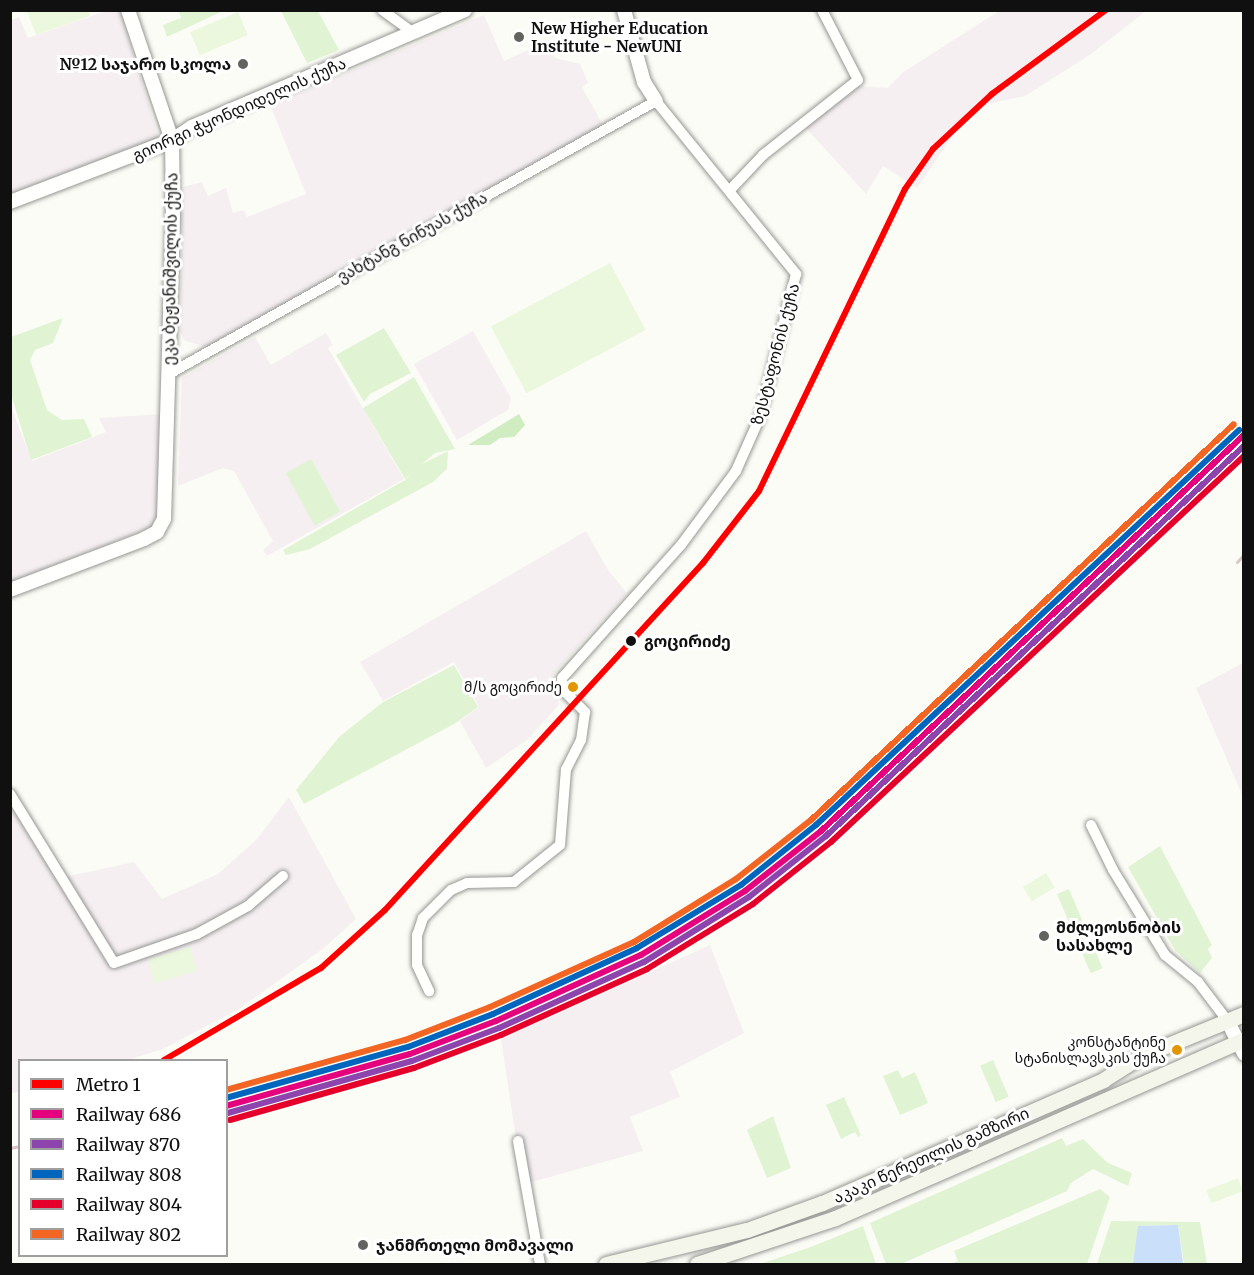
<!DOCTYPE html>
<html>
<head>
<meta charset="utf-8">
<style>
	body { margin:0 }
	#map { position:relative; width:1254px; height:1275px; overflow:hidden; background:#fcfcf6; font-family:Merriweather,"Noto Sans Georgian",serif }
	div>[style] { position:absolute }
	.industrial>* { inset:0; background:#f5eff2 }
	.green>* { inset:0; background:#e0f4d4; transform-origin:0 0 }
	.forest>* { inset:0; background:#cfedc1 }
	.pitch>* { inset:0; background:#ecf8de; transform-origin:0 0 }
	.water>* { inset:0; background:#c9dffa }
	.roads { filter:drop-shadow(0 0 2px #969694) drop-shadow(0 0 2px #969694) }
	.minor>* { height:10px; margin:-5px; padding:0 5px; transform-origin:5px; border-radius:5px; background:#fffffe }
	.tertiary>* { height:14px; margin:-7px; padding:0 7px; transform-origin:7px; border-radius:7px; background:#fffffe }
	.secondary>* { height:15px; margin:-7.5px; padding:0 7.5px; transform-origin:7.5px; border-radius:7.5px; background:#f5f6eb }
	.rail>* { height:3px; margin:-1.5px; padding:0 1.5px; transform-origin:1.5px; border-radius:1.5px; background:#dac7c4 }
	.rail-1>* { height:6px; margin:-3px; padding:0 3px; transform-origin:3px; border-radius:3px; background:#e5007d }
	.rail-2>* { height:6px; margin:-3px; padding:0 3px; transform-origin:3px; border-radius:3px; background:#8e44ad }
	.rail-3>* { height:6px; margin:-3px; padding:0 3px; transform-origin:3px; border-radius:3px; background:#0065bd }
	.rail-4>* { height:6px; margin:-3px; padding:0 3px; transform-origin:3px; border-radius:3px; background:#e4002b }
	.rail-5>* { height:6px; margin:-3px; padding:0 3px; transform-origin:3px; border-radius:3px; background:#f26522 }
	.metro-1>* { height:6px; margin:-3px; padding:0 3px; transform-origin:3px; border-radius:3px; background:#f00 }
	.dots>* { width:16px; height:16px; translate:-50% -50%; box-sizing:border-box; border:3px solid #fff; border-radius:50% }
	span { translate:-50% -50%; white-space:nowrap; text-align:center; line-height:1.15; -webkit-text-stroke:6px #fff; paint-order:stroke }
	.bus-label { font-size:14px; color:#101010 }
	.right { translate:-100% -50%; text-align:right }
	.poi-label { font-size:16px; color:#101010; font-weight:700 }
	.left { translate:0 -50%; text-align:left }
	.street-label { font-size:16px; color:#101010 }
	.stop-label { font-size:16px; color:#101010; font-weight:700 }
	.frame { position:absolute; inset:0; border:12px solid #101010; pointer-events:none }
	.legend { position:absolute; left:18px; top:1059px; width:210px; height:198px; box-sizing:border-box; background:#fff; border:2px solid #9f9f9f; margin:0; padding:8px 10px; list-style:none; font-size:18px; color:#101010 }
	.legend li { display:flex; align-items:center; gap:12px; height:30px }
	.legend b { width:30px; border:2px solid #9f9f9f }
</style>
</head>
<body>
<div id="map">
	<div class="industrial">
		<i style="clip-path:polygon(106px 11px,120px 11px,159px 139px,11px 193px,11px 20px,19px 17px,28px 38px)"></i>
		<i style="clip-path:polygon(999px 11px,1146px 11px,1091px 54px,1025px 96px,987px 104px,954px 134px,917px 188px,883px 166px,866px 194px,806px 128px,857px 86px,888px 88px,902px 73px)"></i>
		<i style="clip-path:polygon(484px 15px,504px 61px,545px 42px,555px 58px,580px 64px,588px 83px,582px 87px,603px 125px,211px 348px,185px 341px,180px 332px,183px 187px,202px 182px,208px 196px,226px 188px,233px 213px,244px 210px,247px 217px,306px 194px,270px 105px)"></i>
		<i style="clip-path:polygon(473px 331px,511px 398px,508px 410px,457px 440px,414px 364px)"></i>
		<i style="clip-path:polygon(326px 333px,333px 345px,328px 348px,404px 479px,267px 556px,263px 550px,273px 541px,234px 471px,223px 468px,178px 486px,182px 378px,255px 337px,271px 365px)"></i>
		<i style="clip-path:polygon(10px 404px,32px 461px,106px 432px,99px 418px,162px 414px,158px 514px,154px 526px,11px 582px)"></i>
		<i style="clip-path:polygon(586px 531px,608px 570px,627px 593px,554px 673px,559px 705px,527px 740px,486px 768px,460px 721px,479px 707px,454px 662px,383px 701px,360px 662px)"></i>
		<i style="clip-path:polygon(1243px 663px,1243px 797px,1196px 688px)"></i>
		<i style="clip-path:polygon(289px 797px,356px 919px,324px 948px,239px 1009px,163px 1049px,128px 1060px,20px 1060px,19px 1092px,11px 1093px,10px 806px,56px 879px,134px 862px,162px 899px,218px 874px,257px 839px)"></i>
		<i style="clip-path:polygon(710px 945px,744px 1033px,670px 1072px,680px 1097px,630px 1117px,643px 1151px,528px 1183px,516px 1139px,501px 1039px)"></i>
	</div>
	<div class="green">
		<i style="clip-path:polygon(179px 11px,179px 10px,223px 11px,167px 37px,163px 25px,181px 18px)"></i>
		<i style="clip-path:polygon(281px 11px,318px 11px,339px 50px,307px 63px)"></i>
		<i style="clip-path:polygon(63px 318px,53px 343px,35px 350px,30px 360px,47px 410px,62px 420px,84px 419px,92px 437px,31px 460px,11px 394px,11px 337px)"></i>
		<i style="clip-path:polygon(384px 328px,411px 373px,370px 394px,364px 402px,336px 355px)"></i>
		<i style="clip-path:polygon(414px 377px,455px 449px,435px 453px,405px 479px,363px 408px)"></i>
		<i style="clip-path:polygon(448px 451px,447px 469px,433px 482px,310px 549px,286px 555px,283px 550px,405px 480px,418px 466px)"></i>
		<i style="left:311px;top:459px;width:60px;height:29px;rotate:61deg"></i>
		<i style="clip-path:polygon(454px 665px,478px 707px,456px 723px,304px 804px,296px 790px,339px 737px,383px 702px)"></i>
		<i style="clip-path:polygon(1160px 846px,1212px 945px,1208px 949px,1212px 958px,1200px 973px,1175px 950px,1128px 867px)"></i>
		<i style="left:1069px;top:889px;width:86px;height:13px;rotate:67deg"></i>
		<i style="left:993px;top:1060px;width:40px;height:14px;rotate:67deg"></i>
		<i style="clip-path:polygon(898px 1070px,902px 1078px,915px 1072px,928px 1103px,900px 1115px,883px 1076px)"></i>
		<i style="clip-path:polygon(844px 1097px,861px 1135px,858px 1137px,855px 1132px,841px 1139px,826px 1105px)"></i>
		<i style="clip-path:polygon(773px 1116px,791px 1168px,767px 1178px,747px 1130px)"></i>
		<i style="clip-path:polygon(1062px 1138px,1066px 1146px,1083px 1139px,1108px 1163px,1132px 1173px,1128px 1186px,1093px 1169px,1071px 1183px,1067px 1191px,901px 1264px,886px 1264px,870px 1223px)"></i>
		<i style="clip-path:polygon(1100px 1189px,1110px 1197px,1087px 1264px,949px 1264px,958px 1261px,954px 1251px)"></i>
		<i style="clip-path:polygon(1111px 1221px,1200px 1222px,1207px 1264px,1184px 1264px,1178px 1225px,1139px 1226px,1133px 1264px,1097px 1264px)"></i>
		<i style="clip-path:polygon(863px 1226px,876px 1264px,760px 1264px,808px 1248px)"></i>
	</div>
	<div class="forest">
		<i style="clip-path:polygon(519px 414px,525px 425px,514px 437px,500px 438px,490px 445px,468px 445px)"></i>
	</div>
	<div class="pitch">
		<i style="clip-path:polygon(27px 11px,88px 11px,90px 16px,36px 35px)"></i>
		<i style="left:238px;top:12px;width:25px;height:52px;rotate:67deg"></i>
		<i style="left:610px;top:263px;width:76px;height:135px;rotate:62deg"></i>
		<i style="left:1046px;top:873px;width:17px;height:27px;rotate:59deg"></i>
		<i style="left:190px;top:947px;width:25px;height:44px;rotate:74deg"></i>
		<i style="left:1238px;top:1178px;width:14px;height:34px;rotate:69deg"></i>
	</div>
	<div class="water">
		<i style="clip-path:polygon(1178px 1225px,1183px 1263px,1133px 1264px,1138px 1226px)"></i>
	</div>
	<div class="roads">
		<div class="minor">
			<i style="left:382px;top:10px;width:37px;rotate:36deg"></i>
			<i style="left:730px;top:190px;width:48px;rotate:-46.7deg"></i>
			<i style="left:763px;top:155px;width:121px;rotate:-38.3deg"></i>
			<i style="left:858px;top:80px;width:79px;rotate:-117.2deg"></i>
			<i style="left:169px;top:374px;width:558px;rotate:-29.27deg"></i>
			<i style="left:656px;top:101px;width:223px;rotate:51deg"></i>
			<i style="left:796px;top:274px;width:147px;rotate:104.1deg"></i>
			<i style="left:760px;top:417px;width:59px;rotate:114deg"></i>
			<i style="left:736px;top:471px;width:92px;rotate:126.6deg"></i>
			<i style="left:681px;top:545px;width:178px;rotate:131.8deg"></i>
			<i style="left:562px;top:678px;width:11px;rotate:90deg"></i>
			<i style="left:562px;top:689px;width:33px;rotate:45deg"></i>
			<i style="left:585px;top:712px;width:28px;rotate:98deg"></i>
			<i style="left:581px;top:740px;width:33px;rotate:117deg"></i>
			<i style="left:566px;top:769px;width:76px;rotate:94.5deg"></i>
			<i style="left:560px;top:845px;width:59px;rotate:141.2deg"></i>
			<i style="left:514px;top:882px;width:47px;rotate:178.8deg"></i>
			<i style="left:467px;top:883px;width:17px;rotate:156deg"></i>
			<i style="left:451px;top:890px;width:40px;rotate:135deg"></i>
			<i style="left:423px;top:918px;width:18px;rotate:109deg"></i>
			<i style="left:417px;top:935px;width:30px;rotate:90deg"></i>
			<i style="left:417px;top:965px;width:29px;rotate:65deg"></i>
			<i style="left:10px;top:794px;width:198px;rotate:58.4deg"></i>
			<i style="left:114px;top:963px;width:88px;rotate:-19.3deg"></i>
			<i style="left:197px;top:934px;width:58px;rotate:-28.8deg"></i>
			<i style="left:248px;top:906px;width:46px;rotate:-40.6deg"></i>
			<i style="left:1091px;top:825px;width:50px;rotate:63.9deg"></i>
			<i style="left:1113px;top:870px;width:100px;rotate:58.5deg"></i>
			<i style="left:1165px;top:955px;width:43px;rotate:39.3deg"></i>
			<i style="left:1198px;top:982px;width:48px;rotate:52.7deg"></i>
			<i style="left:518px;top:1141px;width:125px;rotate:79.9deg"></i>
		</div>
		<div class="tertiary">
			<i style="left:624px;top:10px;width:75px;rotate:74.5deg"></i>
			<i style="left:644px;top:82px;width:22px;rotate:58deg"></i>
			<i style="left:10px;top:202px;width:173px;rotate:-20.9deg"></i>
			<i style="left:172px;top:140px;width:24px;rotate:-33deg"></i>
			<i style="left:192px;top:127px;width:297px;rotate:-23.2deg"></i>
			<i style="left:10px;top:590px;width:143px;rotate:-20.8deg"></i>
			<i style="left:144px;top:539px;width:15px;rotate:-28deg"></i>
			<i style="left:157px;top:532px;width:15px;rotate:-62deg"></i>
			<i style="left:164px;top:519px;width:301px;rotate:-88.3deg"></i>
			<i style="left:173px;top:218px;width:78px;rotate:-90.7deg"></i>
			<i style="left:172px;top:140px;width:137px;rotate:-108.7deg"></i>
			<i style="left:1227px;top:1020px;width:38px;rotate:63deg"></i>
		</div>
		<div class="secondary">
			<i style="left:606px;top:1264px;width:145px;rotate:-13.6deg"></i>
			<i style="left:747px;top:1230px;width:80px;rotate:-19.8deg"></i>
			<i style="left:822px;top:1203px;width:307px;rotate:-23.6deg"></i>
			<i style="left:1103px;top:1080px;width:45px;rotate:-32.3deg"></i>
			<i style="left:1141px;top:1056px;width:111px;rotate:-22.2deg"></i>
			<i style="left:697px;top:1264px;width:145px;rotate:-18.4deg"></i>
			<i style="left:835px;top:1218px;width:446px;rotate:-23.6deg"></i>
		</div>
	</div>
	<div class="rail">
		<i style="left:1237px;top:562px;width:11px;rotate:-49deg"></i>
		<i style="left:10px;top:1148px;width:10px;rotate:-11deg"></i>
	</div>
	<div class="rail-1">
		<i style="left:226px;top:1106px;width:191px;rotate:-15.8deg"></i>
		<i style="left:410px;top:1054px;width:92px;rotate:-21deg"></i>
		<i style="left:496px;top:1021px;width:159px;rotate:-24.5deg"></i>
		<i style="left:641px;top:955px;width:122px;rotate:-31.6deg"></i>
		<i style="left:745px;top:891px;width:97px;rotate:-38.3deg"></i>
		<i style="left:821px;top:831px;width:579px;rotate:-43.11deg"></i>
	</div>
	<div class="rail-2">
		<i style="left:228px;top:1113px;width:191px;rotate:-15.8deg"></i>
		<i style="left:412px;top:1061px;width:93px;rotate:-20.8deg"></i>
		<i style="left:499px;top:1028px;width:159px;rotate:-24.5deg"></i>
		<i style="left:644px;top:962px;width:123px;rotate:-31.8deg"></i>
		<i style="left:749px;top:897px;width:98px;rotate:-38.4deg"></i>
		<i style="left:826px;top:836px;width:572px;rotate:-43.02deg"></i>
	</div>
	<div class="rail-3">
		<i style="left:226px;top:1098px;width:189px;rotate:-15.7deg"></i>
		<i style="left:408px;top:1047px;width:91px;rotate:-21.2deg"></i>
		<i style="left:493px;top:1014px;width:158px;rotate:-24.6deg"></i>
		<i style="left:637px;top:948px;width:122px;rotate:-31.2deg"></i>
		<i style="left:741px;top:885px;width:96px;rotate:-38.7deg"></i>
		<i style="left:816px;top:825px;width:579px;rotate:-43.04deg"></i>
	</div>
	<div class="rail-4">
		<i style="left:230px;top:1120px;width:191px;rotate:-15.8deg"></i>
		<i style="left:414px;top:1068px;width:93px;rotate:-20.8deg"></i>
		<i style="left:501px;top:1035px;width:160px;rotate:-24.3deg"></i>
		<i style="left:647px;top:969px;width:124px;rotate:-31.5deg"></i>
		<i style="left:753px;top:904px;width:100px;rotate:-38.5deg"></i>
		<i style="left:831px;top:842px;width:565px;rotate:-43.06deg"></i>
	</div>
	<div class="rail-5">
		<i style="left:226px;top:1090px;width:186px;rotate:-15.6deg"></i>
		<i style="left:405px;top:1040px;width:91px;rotate:-21.2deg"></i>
		<i style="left:490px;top:1007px;width:158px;rotate:-24.3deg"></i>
		<i style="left:634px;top:942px;width:120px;rotate:-31.7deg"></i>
		<i style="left:736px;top:879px;width:95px;rotate:-38.2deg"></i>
		<i style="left:811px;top:820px;width:579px;rotate:-43.11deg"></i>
	</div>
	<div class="metro-1">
		<i style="left:164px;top:1060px;width:182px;rotate:-30.4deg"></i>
		<i style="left:321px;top:968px;width:86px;rotate:-42.2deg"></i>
		<i style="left:385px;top:910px;width:471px;rotate:-47.5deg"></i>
		<i style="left:703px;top:563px;width:91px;rotate:-52.1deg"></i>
		<i style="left:759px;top:491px;width:335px;rotate:-64.2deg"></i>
		<i style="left:905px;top:189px;width:49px;rotate:-55deg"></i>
		<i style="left:933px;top:149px;width:81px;rotate:-43deg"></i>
		<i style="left:992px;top:94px;width:142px;rotate:-36.4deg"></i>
	</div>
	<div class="dots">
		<i style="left:519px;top:37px;background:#636360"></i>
		<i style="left:243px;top:64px;background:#636360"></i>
		<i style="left:631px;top:641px;background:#101010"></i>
		<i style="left:573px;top:687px;background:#e09702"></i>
		<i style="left:1044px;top:936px;background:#636360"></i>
		<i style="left:1177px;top:1050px;background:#e09702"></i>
		<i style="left:363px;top:1245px;background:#636360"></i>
	</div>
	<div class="bus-label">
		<span class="right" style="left:562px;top:687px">მ/ს გოცირიძე</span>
		<span class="right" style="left:1166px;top:1050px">კონსტანტინე<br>სტანისლავსკის ქუჩა</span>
	</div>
	<div class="poi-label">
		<span class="left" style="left:531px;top:37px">New Higher Education<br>Institute - NewUNI</span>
		<span class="right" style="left:231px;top:64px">№12 საჯარო სკოლა</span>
		<span class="left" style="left:1056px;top:936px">მძლეოსნობის<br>სასახლე</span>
		<span class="left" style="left:376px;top:1245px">ჯანმრთელი მომავალი</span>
	</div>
	<div class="street-label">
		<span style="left:239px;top:109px;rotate:-24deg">გიორგი ჭყონდიდელის ქუჩა</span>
		<span style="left:412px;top:237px;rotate:-29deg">ვახტანგ ნინუას ქუჩა</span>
		<span style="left:170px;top:269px;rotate:-89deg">ეკა ბეჟანიშვილის ქუჩა</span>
		<span style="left:775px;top:354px;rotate:-75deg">ზესტაფონის ქუჩა</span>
		<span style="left:931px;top:1155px;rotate:-24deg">აკაკი წერეთლის გამზირი</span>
	</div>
	<div class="stop-label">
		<span class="left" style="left:644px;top:641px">გოცირიძე</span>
	</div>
	<div class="frame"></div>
	<ul class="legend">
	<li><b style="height:8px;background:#f00"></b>Metro 1</li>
	<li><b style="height:8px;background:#e5007d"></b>Railway 686</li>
	<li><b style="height:8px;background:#8e44ad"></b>Railway 870</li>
	<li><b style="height:8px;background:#0065bd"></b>Railway 808</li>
	<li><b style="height:8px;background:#e4002b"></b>Railway 804</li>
	<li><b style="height:8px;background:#f26522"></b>Railway 802</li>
	</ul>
</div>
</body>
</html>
